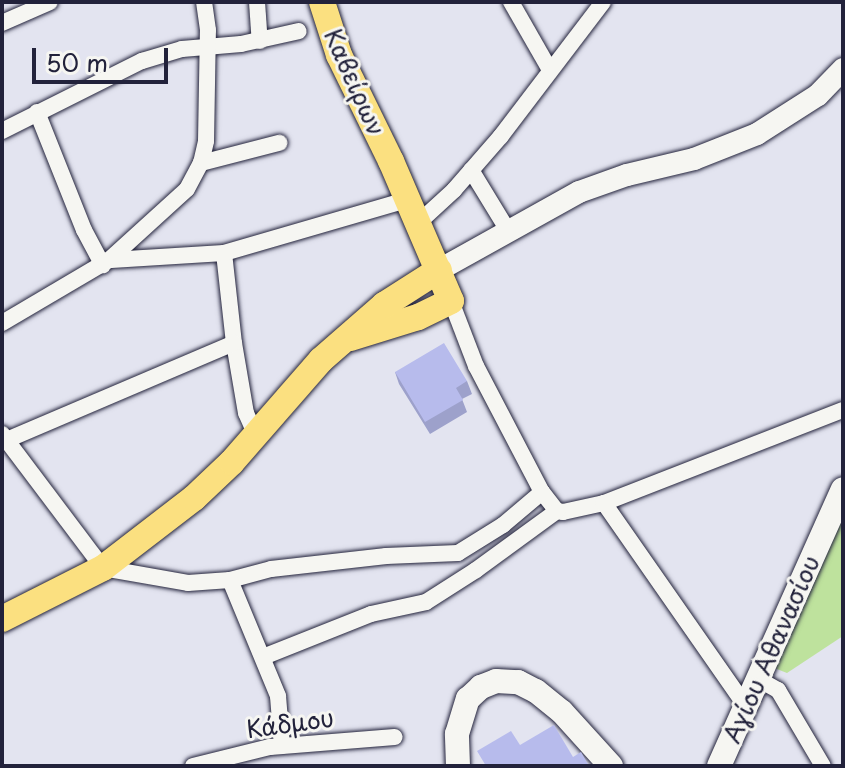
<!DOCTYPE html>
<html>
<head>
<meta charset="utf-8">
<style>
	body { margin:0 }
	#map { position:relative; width:845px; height:768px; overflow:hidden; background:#e3e4f0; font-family:"Playpen Sans",sans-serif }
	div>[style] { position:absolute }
	.green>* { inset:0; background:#bee29d }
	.roads { filter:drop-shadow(0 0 2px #22223b) drop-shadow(0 0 2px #22223b) }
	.minor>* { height:16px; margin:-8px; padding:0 8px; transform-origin:8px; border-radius:8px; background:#f6f6f2 }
	.tertiary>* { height:22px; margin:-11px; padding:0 11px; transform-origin:11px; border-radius:11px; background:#f6f6f2 }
	.secondary>* { height:24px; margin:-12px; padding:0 12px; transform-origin:12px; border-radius:12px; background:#f6f6f2 }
	.primary>* { height:26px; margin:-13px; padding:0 13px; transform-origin:13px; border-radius:13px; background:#fbe080 }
	.wall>* { inset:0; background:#9da1cb }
	.building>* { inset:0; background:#b7bbec }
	span { translate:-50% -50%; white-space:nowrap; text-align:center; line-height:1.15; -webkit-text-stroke:6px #f6f6f2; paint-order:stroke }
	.street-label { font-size:24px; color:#22223b }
	.frame { position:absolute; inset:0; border:4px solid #22223b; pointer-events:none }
	.scale { position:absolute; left:32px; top:48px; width:136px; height:36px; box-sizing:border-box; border:4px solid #22223b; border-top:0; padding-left:10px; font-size:24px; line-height:28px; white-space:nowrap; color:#22223b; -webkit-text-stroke:6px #f6f6f2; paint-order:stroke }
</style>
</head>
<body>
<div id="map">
	<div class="green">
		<i style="clip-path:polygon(843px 511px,843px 636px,787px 673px,769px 666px)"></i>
	</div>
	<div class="roads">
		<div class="minor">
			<i style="left:257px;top:2px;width:39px;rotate:86deg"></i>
			<i style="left:511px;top:2px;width:78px;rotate:60.2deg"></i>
			<i style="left:2px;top:23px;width:52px;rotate:-23.6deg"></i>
			<i style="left:37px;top:112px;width:127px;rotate:68.3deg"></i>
			<i style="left:84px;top:230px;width:40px;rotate:62deg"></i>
			<i style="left:2px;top:131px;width:157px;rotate:-26.6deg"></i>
			<i style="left:142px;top:61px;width:42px;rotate:-16.7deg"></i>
			<i style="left:182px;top:49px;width:59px;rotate:-4.8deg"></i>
			<i style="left:241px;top:44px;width:59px;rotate:-12.6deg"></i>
			<i style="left:201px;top:163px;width:81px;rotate:-14.4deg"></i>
			<i style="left:471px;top:170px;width:69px;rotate:58.6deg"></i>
			<i style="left:416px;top:225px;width:52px;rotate:-42.6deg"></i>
			<i style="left:454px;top:190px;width:72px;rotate:-49deg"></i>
			<i style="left:501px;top:136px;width:168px;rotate:-52.7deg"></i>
			<i style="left:224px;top:253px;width:91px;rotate:83.7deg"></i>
			<i style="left:234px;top:343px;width:71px;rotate:80.3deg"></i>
			<i style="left:246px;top:413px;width:24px;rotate:66deg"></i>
			<i style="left:111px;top:260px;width:113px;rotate:-3.5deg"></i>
			<i style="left:224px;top:253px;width:190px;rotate:-16.2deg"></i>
			<i style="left:451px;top:301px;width:70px;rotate:69deg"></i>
			<i style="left:476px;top:366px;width:142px;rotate:62.4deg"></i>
			<i style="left:542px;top:492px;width:24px;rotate:52deg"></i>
			<i style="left:557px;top:511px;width:6px;rotate:9deg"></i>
			<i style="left:563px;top:512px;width:42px;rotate:-12.4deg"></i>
			<i style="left:604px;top:503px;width:256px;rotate:-21.3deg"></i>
			<i style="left:2px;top:323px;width:124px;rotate:-30.5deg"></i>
			<i style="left:109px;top:260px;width:105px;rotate:-42.3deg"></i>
			<i style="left:187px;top:189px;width:30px;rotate:-62deg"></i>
			<i style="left:201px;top:163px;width:23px;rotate:-77deg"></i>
			<i style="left:206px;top:141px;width:111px;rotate:-89deg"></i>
			<i style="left:208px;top:30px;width:28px;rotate:-98deg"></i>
			<i style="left:2px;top:434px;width:168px;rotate:53deg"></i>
			<i style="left:103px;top:568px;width:86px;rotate:10deg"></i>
			<i style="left:188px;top:583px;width:42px;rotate:-4.1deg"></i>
			<i style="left:230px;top:580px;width:42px;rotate:-15deg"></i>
			<i style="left:271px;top:569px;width:116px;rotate:-6.4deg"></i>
			<i style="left:386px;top:556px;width:72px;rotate:-2.4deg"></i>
			<i style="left:458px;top:553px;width:53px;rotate:-31.9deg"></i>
			<i style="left:503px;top:525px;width:51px;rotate:-40.2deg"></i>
			<i style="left:2px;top:442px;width:252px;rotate:-23.1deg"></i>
			<i style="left:604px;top:503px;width:246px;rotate:55.1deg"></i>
			<i style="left:230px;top:580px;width:126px;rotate:67.5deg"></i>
			<i style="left:278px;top:696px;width:50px;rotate:85.4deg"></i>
			<i style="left:263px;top:657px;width:116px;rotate:-21.7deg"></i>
			<i style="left:371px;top:614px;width:56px;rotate:-12.3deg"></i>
			<i style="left:426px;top:602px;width:59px;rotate:-32.6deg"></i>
			<i style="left:476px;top:570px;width:100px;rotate:-36.1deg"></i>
			<i style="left:758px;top:679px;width:23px;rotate:29deg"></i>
			<i style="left:778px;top:690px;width:88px;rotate:59.4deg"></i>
			<i style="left:193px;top:766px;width:79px;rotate:-13.9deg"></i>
			<i style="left:270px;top:747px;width:125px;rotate:-4.6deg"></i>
		</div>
		<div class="tertiary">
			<i style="left:439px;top:270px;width:160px;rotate:-29.1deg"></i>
			<i style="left:579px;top:192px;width:51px;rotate:-19.5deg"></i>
			<i style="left:627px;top:175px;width:69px;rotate:-13.4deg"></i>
			<i style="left:694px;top:159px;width:68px;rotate:-21.6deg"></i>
			<i style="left:757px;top:134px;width:72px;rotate:-32.6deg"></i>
			<i style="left:818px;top:95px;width:36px;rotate:-46deg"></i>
		</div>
		<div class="secondary">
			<i style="left:458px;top:766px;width:32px;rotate:-92deg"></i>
			<i style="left:457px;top:734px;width:37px;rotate:-73deg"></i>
			<i style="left:468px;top:699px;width:18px;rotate:-43deg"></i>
			<i style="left:481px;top:687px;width:16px;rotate:-22deg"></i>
			<i style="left:496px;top:681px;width:22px;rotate:3deg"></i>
			<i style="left:518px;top:682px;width:20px;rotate:27deg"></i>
			<i style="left:536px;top:691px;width:33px;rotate:39deg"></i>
			<i style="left:562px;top:712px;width:73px;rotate:47.8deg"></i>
			<i style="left:719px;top:766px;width:303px;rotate:-65.9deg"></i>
		</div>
		<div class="primary">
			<i style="left:322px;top:2px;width:56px;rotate:72.2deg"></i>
			<i style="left:339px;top:55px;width:118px;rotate:63.9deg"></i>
			<i style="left:391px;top:161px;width:152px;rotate:66.8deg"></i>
			<i style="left:451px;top:301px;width:37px;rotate:154deg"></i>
			<i style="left:418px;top:317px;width:71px;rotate:162.8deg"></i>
			<i style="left:2px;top:619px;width:113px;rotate:-26.8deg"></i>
			<i style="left:103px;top:568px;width:115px;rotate:-37.6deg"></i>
			<i style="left:194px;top:498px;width:52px;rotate:-43.5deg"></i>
			<i style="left:232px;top:462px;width:135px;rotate:-48.9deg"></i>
			<i style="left:321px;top:360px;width:84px;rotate:-41.1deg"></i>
			<i style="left:384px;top:305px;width:65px;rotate:-32.5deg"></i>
		</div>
	</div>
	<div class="wall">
		<i style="clip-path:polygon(395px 372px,467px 381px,472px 394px,462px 399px,467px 412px,430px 434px,399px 384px)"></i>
	</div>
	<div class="building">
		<i style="clip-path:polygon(444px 343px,467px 381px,456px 388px,463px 400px,425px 422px,395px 372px)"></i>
		<i style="clip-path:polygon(554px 725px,573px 757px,581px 752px,589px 766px,486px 766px,477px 751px,511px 731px,520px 745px)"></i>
	</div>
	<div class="street-label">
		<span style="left:355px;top:82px;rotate:66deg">Καβείρων</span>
		<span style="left:771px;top:649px;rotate:-66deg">Αγίου Αθανασίου</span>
		<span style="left:290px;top:723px;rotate:-8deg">Κάδμου</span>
	</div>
	<div class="frame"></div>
	<div class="scale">50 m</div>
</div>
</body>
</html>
